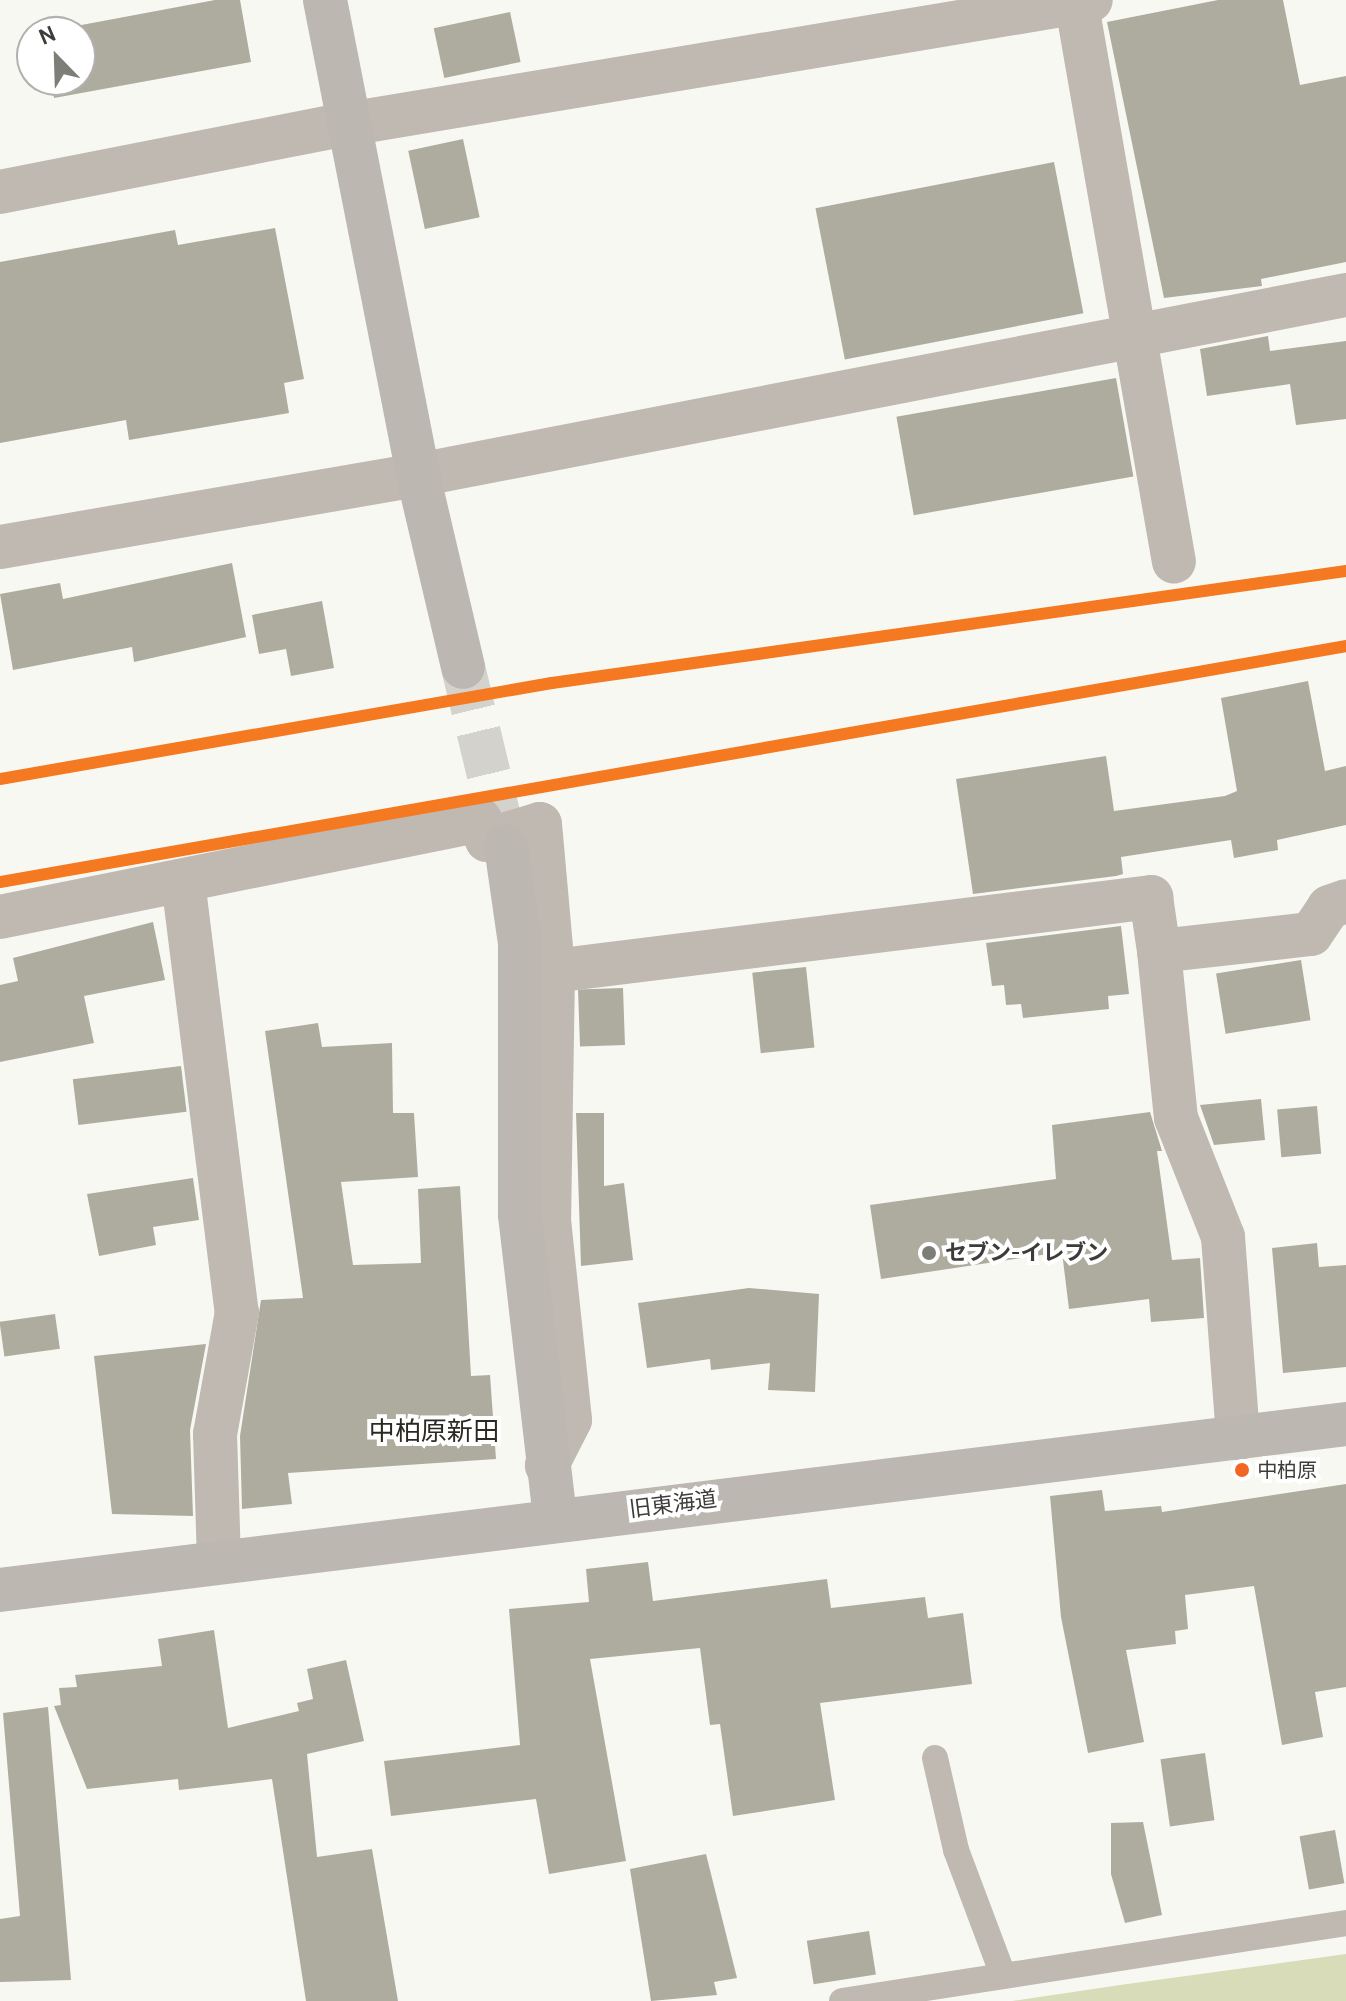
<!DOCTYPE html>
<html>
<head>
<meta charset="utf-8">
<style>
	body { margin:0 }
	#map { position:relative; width:1346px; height:2001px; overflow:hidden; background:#f8f8f2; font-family:Cabin,"Noto Sans JP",sans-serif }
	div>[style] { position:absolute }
	.forest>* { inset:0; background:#d8dcb9 }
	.building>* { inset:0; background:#aeac9e; transform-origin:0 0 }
	.secondary-tunnel>* { height:44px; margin-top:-22px; transform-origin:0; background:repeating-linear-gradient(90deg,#d3d2cd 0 44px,transparent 0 66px) }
	.lane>* { height:26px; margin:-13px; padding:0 13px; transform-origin:13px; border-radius:13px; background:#bfb9b2 }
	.street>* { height:44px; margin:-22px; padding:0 22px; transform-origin:22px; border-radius:22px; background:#bfb9b2 }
	.secondary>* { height:44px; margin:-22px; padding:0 22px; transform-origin:22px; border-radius:22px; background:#bdb7b1 }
	.rail-1>* { height:12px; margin:-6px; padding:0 6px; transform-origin:6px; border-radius:6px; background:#f47921 }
	.dots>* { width:22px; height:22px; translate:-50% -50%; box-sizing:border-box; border:4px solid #fff; border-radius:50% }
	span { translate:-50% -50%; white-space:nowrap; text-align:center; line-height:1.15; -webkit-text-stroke:8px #fff; paint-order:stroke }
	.bus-label { font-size:20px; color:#3d3c38 }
	.left { translate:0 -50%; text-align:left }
	.poi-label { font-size:22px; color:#3d3c38; font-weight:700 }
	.street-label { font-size:22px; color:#3d3c38 }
	.quarter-label { font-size:26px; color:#2b2a22 }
	.north { position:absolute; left:16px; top:16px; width:80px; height:80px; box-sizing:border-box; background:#fff; border:2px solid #b1b1af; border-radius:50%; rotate:337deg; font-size:22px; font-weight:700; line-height:32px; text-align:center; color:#3d3c38 }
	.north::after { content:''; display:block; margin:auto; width:28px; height:36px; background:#7e7e79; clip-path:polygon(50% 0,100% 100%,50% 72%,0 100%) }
</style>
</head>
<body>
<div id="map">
	<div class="forest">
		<i style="clip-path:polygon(1346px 1954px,1346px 2001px,1012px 2001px,1120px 1985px)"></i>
	</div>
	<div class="building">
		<i style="clip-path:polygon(215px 0,240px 0,251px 62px,54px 98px,51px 80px,80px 80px,80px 32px,44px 32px)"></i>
		<i style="clip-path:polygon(1218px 0,1283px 0,1300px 85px,1346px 76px,1346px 262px,1261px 279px,1262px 286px,1164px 298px,1107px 22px)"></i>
		<i style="left:510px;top:12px;width:51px;height:78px;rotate:78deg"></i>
		<i style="left:463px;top:139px;width:80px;height:56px;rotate:78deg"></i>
		<i style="left:1054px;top:162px;width:154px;height:243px;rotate:79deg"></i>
		<i style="clip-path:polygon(275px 228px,304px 379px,284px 383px,289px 413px,129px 440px,126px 420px,0 443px,0 262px,175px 230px,178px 245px)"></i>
		<i style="clip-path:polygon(1268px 336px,1270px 351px,1346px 341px,1346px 419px,1296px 425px,1290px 384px,1207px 396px,1200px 349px)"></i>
		<i style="left:1116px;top:378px;width:100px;height:223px;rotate:80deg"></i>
		<i style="clip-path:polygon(232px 563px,246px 637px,134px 662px,132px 647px,13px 670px,0 594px,60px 583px,63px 599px)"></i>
		<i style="clip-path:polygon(322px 601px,334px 668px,291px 676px,286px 649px,259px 654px,252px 615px)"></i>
		<i style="clip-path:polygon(1308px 681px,1325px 771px,1346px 766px,1346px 825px,1277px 840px,1278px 850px,1234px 858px,1231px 840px,1121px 857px,1123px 874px,1116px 876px,973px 894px,956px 779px,1106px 756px,1114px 811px,1225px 796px,1237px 791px,1221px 698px)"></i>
		<i style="clip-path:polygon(153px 922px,165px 980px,84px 996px,94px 1043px,0 1062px,0 985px,18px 981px,13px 958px)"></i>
		<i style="clip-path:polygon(1121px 926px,1129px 994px,1108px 996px,1109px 1009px,1023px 1018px,1021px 1004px,1006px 1005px,1004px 985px,992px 986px,986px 943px)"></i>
		<i style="left:1301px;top:960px;width:61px;height:86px;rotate:81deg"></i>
		<i style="left:806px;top:967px;width:81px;height:54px;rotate:84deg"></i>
		<i style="left:623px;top:988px;width:57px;height:45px;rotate:88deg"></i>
		<i style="clip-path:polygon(318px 1023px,322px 1047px,392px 1043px,393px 1113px,414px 1113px,418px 1177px,341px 1182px,353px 1265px,421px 1263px,418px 1189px,460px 1186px,471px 1376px,490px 1375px,496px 1459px,288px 1473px,292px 1504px,242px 1509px,240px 1436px,261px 1300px,303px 1298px,265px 1031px)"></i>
		<i style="left:181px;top:1066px;width:46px;height:109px;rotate:83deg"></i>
		<i style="clip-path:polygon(1261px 1099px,1265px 1140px,1214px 1145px,1200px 1105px)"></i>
		<i style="left:1317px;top:1106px;width:48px;height:40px;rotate:85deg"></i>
		<i style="clip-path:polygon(1150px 1112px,1162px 1151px,1157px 1151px,1172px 1260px,1200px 1258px,1204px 1318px,1151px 1322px,1149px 1299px,1069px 1309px,1062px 1252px,881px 1279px,870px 1205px,1056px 1179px,1052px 1125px)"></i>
		<i style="clip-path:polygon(576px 1113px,604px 1113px,604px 1186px,624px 1183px,633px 1260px,581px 1266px)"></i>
		<i style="clip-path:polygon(193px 1178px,199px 1220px,153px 1227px,156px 1245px,99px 1256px,87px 1194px)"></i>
		<i style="clip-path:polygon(1317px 1243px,1319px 1267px,1346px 1265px,1346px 1367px,1283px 1373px,1272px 1248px)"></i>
		<i style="clip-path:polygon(749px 1288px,819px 1294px,815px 1392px,768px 1390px,770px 1363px,711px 1370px,710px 1359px,647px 1368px,638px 1303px)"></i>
		<i style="left:55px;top:1314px;width:35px;height:56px;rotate:82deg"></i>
		<i style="clip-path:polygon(206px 1344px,190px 1430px,193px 1516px,112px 1514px,94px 1356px)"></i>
		<i style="clip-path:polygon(1346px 1484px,1346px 1687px,1315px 1692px,1323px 1737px,1282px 1745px,1254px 1586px,1185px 1595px,1188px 1629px,1175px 1631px,1176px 1644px,1126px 1650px,1144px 1742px,1088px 1753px,1061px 1617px,1050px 1496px,1102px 1490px,1105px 1511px,1161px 1506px,1162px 1512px)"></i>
		<i style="clip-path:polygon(648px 1562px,653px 1601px,827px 1579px,831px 1608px,925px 1597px,928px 1618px,963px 1613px,972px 1684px,820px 1703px,835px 1800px,733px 1816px,720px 1724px,710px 1725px,700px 1648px,590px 1659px,626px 1861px,549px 1874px,536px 1799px,391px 1816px,384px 1761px,520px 1745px,509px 1609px,589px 1602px,586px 1569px)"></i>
		<i style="clip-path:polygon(214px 1630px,228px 1728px,299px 1711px,297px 1703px,313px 1699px,307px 1669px,346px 1660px,364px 1741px,307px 1754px,317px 1857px,372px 1849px,398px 2001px,306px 2001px,272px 1779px,179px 1790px,178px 1779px,87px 1789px,54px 1706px,61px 1705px,59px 1688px,77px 1687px,75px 1675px,162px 1666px,158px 1639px)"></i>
		<i style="clip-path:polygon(48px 1707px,71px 1980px,0 1982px,0 1919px,20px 1916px,3px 1713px)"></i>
		<i style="left:1205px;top:1753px;width:68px;height:45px;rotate:82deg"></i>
		<i style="clip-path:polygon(1143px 1822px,1162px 1915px,1125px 1923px,1111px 1874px,1111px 1823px)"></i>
		<i style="left:1335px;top:1830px;width:54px;height:36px;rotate:80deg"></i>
		<i style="clip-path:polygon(706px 1854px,737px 1978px,714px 1982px,717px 1995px,651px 2001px,630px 1869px)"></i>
		<i style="left:869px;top:1931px;width:44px;height:63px;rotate:81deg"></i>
	</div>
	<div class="secondary-tunnel">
		<i style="left:463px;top:667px;width:184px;rotate:76.5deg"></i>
	</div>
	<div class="lane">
		<i style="left:935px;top:1758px;width:94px;rotate:77.1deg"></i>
		<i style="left:956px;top:1850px;width:134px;rotate:69.4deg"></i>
		<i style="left:842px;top:2001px;width:510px;rotate:-8.8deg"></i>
	</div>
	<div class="street">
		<i style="left:1076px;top:0;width:570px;rotate:80.11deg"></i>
		<i style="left:0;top:192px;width:355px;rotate:-11.1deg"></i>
		<i style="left:348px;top:124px;width:753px;rotate:-9.47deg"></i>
		<i style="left:0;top:547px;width:424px;rotate:-9.8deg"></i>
		<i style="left:418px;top:475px;width:945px;rotate:-10.98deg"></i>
		<i style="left:183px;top:881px;width:434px;rotate:82.9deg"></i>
		<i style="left:237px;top:1312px;width:124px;rotate:100.2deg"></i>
		<i style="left:215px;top:1434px;width:127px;rotate:88.2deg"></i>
		<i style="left:0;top:917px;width:490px;rotate:-11.4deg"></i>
		<i style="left:480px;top:820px;width:21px;rotate:71deg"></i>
		<i style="left:487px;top:840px;width:55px;rotate:-16.8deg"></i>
		<i style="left:540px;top:824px;width:148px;rotate:84.9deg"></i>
		<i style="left:553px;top:971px;width:249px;rotate:90.9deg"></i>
		<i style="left:549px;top:1220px;width:201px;rotate:84deg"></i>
		<i style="left:570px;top:1420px;width:51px;rotate:117.1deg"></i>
		<i style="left:1159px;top:951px;width:168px;rotate:84.2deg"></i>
		<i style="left:1176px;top:1118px;width:128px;rotate:68.4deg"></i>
		<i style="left:1223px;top:1237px;width:202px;rotate:85.7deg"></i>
		<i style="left:553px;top:971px;width:603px;rotate:-7.05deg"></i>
		<i style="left:1151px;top:897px;width:55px;rotate:81.6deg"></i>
		<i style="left:1159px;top:951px;width:153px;rotate:-6.4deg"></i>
		<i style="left:1311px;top:934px;width:32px;rotate:-56deg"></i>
		<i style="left:1329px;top:907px;width:18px;rotate:-19deg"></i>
	</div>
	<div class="secondary">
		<i style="left:325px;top:0;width:484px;rotate:78.9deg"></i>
		<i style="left:418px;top:475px;width:197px;rotate:76.8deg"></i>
		<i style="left:506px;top:846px;width:98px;rotate:81.8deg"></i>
		<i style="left:520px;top:943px;width:272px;rotate:90deg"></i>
		<i style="left:520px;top:1215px;width:305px;rotate:83.4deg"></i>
		<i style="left:0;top:1590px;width:1356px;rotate:-7.03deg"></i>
	</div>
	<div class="rail-1">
		<i style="left:0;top:779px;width:560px;rotate:-9.87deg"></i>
		<i style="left:552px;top:683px;width:802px;rotate:-8.03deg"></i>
		<i style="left:0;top:882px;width:1367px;rotate:-9.94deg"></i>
	</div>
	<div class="dots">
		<i style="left:929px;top:1253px;background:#7e7e79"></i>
		<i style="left:1242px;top:1470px;background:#f26522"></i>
	</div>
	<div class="bus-label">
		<span class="left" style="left:1257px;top:1470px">中柏原</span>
	</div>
	<div class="poi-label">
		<span class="left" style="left:945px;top:1253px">セブン-イレブン</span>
	</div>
	<div class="street-label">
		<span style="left:673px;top:1504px;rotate:-7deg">旧東海道</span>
	</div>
	<div class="quarter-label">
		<span style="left:434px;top:1432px">中柏原新田</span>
	</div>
	<div class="north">N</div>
</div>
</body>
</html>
